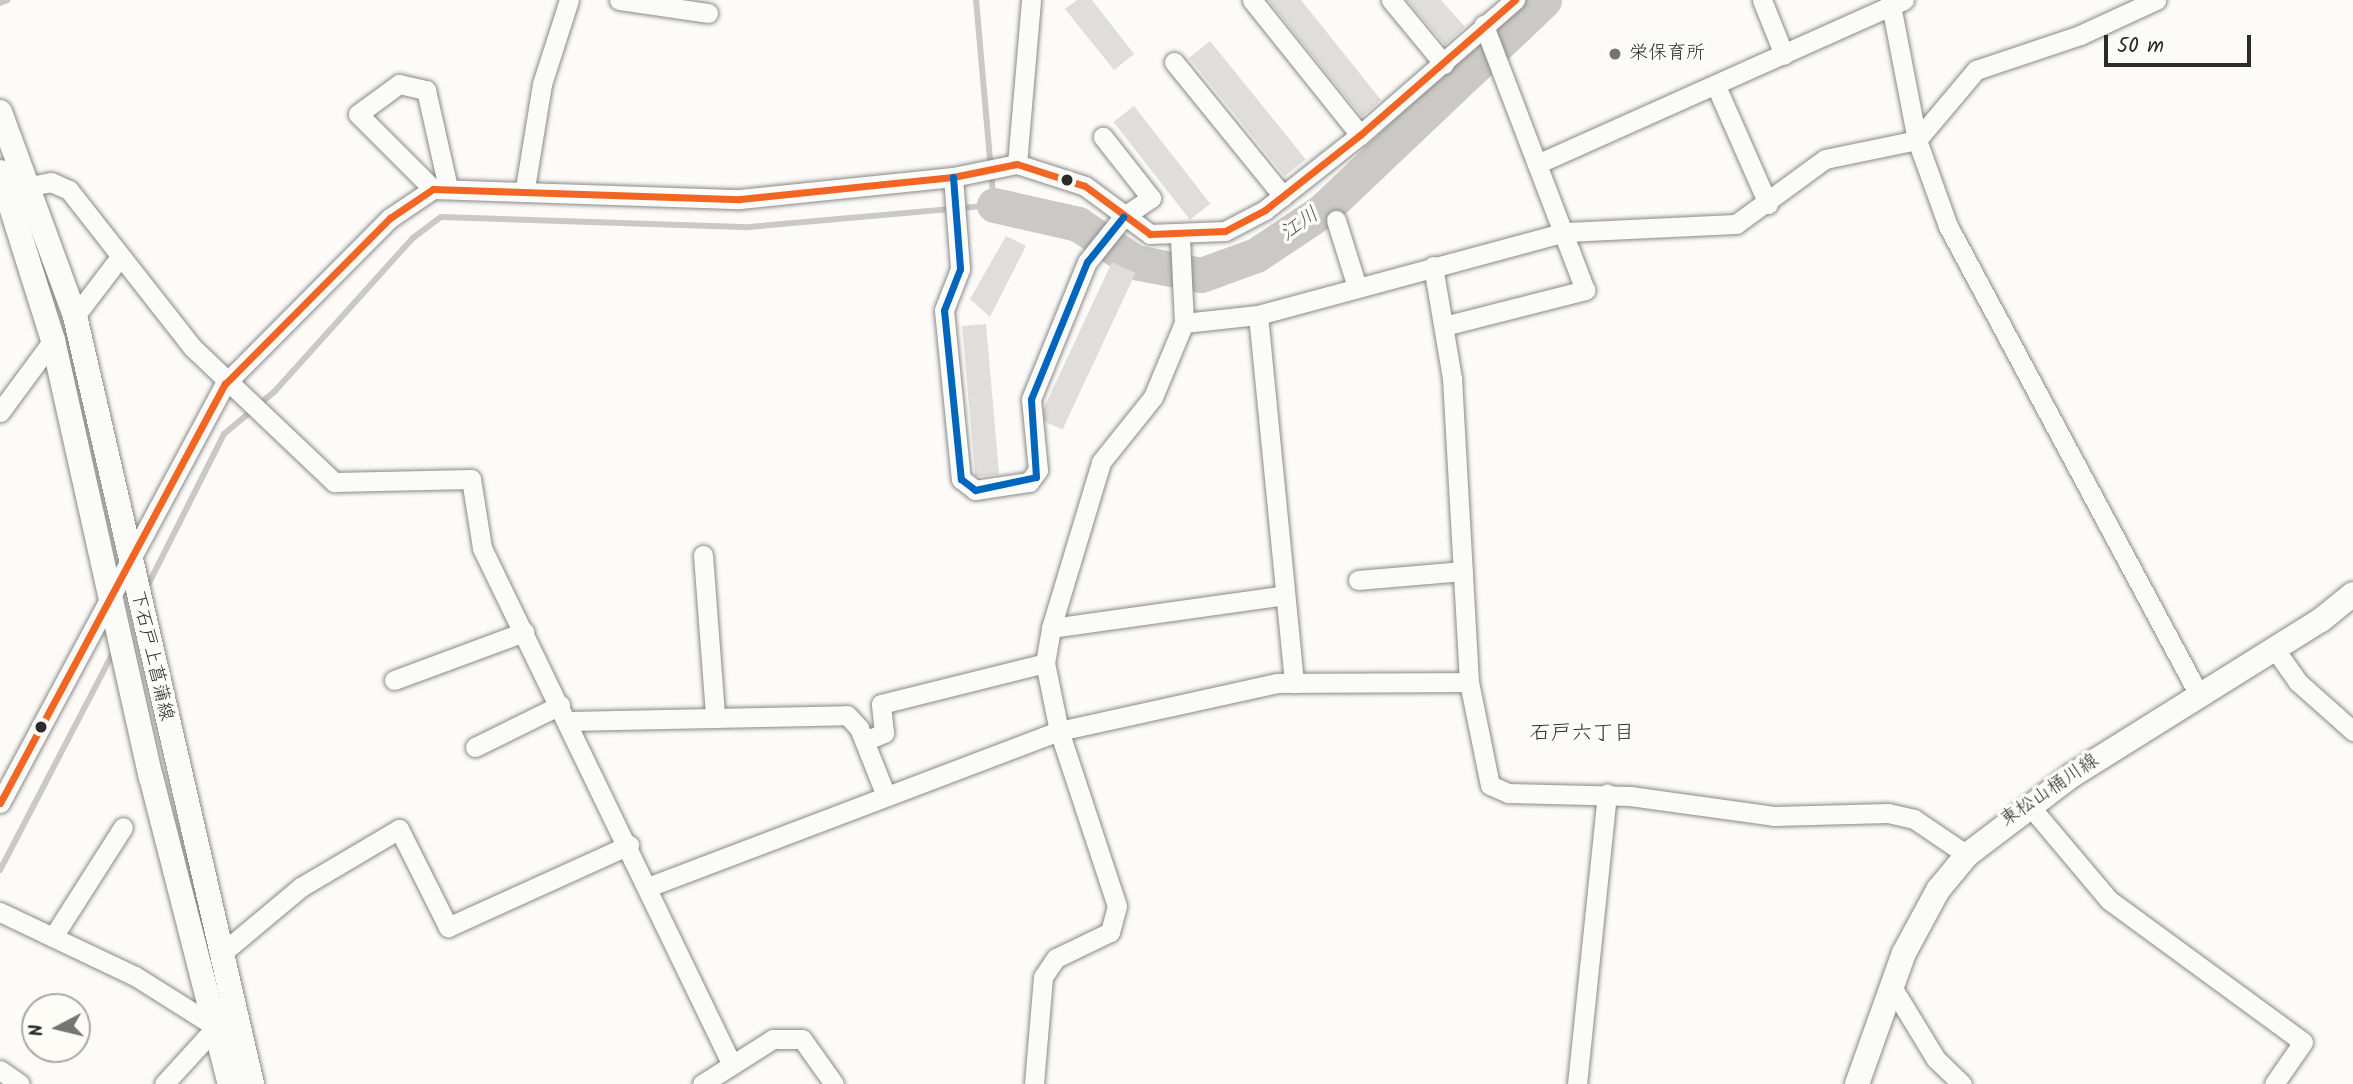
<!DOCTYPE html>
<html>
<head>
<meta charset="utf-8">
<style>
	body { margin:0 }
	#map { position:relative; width:2353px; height:1084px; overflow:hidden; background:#fcfbf8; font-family:Kalam,"Klee One",sans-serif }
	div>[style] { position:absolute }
	.stream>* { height:6px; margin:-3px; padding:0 3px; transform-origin:3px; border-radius:3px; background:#cac9c6 }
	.river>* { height:35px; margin:-17.5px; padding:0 17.5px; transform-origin:17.5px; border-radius:17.5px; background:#cac9c6 }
	.building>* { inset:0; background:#dfdedc; transform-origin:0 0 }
	.roads { filter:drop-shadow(0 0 2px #898987) drop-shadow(0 0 2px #898987) }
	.minor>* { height:19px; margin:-9.5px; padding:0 9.5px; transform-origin:9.5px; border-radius:9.5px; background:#fbfbf9 }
	.major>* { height:24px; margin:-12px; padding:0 12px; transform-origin:12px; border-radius:12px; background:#fbfbf9 }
	.bus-1>* { height:7px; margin:-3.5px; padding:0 3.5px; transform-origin:3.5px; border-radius:3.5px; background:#f26522 }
	.bus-2>* { height:7px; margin:-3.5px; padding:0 3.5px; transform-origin:3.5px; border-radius:3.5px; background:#0065bd }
	.dots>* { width:19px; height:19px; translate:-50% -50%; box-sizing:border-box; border:4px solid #fdfcf7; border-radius:50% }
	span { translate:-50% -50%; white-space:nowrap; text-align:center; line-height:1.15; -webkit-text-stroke:7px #fdfcf7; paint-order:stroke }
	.poi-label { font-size:19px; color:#2b2b2b }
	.left { translate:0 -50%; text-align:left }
	.street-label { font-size:19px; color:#2b2b2b }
	.water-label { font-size:21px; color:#5b5b5a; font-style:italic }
	.neighbourhood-label { font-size:21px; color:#2b2b2b }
	.north { position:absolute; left:21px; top:993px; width:70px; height:70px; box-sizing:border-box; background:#fdfcf7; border:2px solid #a9a8a5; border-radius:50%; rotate:263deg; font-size:19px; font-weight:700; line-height:28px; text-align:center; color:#2b2b2b }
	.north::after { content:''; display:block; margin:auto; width:24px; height:32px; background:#747473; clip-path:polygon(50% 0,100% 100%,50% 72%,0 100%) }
	.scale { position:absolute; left:2104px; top:35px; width:147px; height:32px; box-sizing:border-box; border:4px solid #2b2b2b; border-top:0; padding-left:9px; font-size:21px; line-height:24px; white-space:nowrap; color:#2b2b2b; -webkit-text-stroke:5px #fdfcf7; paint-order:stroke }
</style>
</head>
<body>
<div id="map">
	<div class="stream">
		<i style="left:0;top:3px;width:8px;rotate:-23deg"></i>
		<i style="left:146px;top:589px;width:174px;rotate:-63.3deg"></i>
		<i style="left:224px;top:434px;width:67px;rotate:-40.1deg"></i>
		<i style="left:275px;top:391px;width:206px;rotate:-48deg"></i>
		<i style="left:413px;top:238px;width:35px;rotate:-37deg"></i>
		<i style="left:441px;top:217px;width:308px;rotate:1.9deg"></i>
		<i style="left:749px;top:227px;width:246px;rotate:-5.1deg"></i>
		<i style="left:994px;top:205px;width:206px;rotate:-95deg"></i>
		<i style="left:0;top:870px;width:249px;rotate:-62.5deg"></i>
	</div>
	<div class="river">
		<i style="left:994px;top:205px;width:86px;rotate:12.7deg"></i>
		<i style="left:1078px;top:224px;width:69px;rotate:33.7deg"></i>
		<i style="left:1135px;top:262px;width:67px;rotate:11.1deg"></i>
		<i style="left:1201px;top:275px;width:59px;rotate:-20deg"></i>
		<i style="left:1256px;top:255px;width:79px;rotate:-33.7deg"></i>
		<i style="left:1322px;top:211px;width:306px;rotate:-43.5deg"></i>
	</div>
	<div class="building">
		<i style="clip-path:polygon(1077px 0,1092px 0,1134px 54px,1114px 70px,1065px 9px)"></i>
		<i style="clip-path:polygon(1268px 0,1301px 0,1381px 100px,1362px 117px)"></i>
		<i style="clip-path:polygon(1407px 0,1441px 0,1465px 27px,1445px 45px)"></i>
		<i style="left:1210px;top:41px;width:152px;height:27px;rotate:51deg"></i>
		<i style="left:1134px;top:106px;width:124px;height:26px;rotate:52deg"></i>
		<i style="clip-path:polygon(1006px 236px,1026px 246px,990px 317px,970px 299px)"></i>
		<i style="left:1112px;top:262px;width:26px;height:173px;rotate:25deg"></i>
		<i style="left:986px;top:324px;width:151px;height:24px;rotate:85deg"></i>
	</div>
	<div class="roads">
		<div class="minor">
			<i style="left:619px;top:0;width:90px;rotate:8.3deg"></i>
			<i style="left:1252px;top:0;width:173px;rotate:51.3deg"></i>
			<i style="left:1391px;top:0;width:83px;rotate:50.4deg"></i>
			<i style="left:1762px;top:0;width:59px;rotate:68.2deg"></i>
			<i style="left:1890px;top:0;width:143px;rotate:79.1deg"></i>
			<i style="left:1917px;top:140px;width:91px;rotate:70.2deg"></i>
			<i style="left:1948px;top:226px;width:530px;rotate:61.84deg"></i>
			<i style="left:1174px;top:62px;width:173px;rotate:50.9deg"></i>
			<i style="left:1716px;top:86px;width:129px;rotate:66.2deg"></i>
			<i style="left:1917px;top:140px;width:92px;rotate:-49.9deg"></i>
			<i style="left:1976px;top:70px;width:110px;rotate:-18.6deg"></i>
			<i style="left:2080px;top:35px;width:84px;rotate:-24.7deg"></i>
			<i style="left:1017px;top:164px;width:165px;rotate:-85.1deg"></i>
			<i style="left:1537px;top:164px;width:402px;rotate:-24.1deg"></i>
			<i style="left:953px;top:177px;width:92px;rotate:85.6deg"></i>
			<i style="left:960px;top:269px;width:44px;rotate:111.3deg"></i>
			<i style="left:944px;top:310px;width:170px;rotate:84.3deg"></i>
			<i style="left:961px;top:479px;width:18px;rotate:38deg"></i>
			<i style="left:975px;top:490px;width:55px;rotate:-8.4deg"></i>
			<i style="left:1029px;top:482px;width:15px;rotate:-53deg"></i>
			<i style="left:1038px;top:470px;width:71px;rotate:-95.6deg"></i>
			<i style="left:1031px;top:399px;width:148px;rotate:-67.8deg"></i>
			<i style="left:1087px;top:262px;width:58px;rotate:-51.3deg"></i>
			<i style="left:1123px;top:217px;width:34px;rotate:-34deg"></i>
			<i style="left:1151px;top:198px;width:78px;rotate:-128.2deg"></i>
			<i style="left:31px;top:186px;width:20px;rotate:-11deg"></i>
			<i style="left:51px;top:182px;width:20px;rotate:24deg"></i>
			<i style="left:69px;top:190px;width:201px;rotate:51.9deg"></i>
			<i style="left:193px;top:348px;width:195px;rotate:43.5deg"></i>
			<i style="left:334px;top:482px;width:137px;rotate:-1.3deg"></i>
			<i style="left:471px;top:479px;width:70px;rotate:80.9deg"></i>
			<i style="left:482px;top:548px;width:574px;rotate:64.19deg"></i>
			<i style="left:525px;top:188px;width:105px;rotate:-80.7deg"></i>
			<i style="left:542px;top:84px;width:88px;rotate:-72.2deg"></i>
			<i style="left:433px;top:189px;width:106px;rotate:-135deg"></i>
			<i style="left:358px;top:114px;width:51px;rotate:-36.2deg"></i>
			<i style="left:399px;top:84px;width:28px;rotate:13deg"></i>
			<i style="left:426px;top:90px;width:100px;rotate:77.3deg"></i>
			<i style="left:1336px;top:220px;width:70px;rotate:72.6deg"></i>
			<i style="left:1433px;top:266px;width:114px;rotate:80.4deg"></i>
			<i style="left:1452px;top:378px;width:304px;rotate:86.8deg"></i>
			<i style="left:1469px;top:682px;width:105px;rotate:78.5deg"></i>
			<i style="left:1490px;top:785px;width:20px;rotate:24deg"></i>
			<i style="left:1508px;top:793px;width:122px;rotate:1.4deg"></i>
			<i style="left:1630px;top:796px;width:145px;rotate:7.9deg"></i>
			<i style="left:1774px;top:816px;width:114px;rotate:-1.5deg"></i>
			<i style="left:1888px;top:813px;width:27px;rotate:13deg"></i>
			<i style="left:1914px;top:819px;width:64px;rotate:34.2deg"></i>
			<i style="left:1258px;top:315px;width:370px;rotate:84.4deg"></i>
			<i style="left:75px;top:316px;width:74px;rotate:-52.7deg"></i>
			<i style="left:1184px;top:323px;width:74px;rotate:-6.2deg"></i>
			<i style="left:1258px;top:315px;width:318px;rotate:-15.1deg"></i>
			<i style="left:1565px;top:232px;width:171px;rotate:-2.7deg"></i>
			<i style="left:1736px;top:224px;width:110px;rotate:-36.1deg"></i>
			<i style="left:1825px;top:159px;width:94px;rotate:-11.7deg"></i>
			<i style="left:1444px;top:326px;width:146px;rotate:-14.3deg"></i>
			<i style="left:1585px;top:290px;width:284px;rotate:-110.9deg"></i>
			<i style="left:0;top:412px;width:89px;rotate:-53.6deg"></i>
			<i style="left:703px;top:555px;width:161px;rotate:85.7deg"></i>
			<i style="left:1358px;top:580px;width:105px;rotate:-4.9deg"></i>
			<i style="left:1051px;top:628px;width:236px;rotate:-8deg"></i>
			<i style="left:2274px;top:648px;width:42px;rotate:54.8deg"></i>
			<i style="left:2298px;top:682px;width:74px;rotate:41.7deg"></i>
			<i style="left:394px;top:680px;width:139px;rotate:-20.3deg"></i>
			<i style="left:568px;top:721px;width:279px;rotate:-1.2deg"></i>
			<i style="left:847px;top:715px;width:18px;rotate:47deg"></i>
			<i style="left:859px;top:728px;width:73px;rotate:68.3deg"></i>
			<i style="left:865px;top:741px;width:21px;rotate:-23deg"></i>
			<i style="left:884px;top:733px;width:29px;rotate:-96deg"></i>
			<i style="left:881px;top:704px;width:169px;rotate:-14deg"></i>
			<i style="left:475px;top:747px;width:95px;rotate:-26.3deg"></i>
			<i style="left:0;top:803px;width:476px;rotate:-61.8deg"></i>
			<i style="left:225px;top:384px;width:234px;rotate:-45.2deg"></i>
			<i style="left:390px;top:218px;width:52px;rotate:-34deg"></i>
			<i style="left:433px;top:189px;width:307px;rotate:1.9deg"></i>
			<i style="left:740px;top:199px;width:214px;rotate:-5.9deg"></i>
			<i style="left:953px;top:177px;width:65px;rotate:-11.5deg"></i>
			<i style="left:1017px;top:164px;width:71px;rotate:17.9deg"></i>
			<i style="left:1085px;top:186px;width:81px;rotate:36.4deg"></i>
			<i style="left:1150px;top:234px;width:75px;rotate:-2.3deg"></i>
			<i style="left:1225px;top:231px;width:45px;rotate:-27.7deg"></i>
			<i style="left:1265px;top:210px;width:121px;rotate:-38.3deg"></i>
			<i style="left:1360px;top:135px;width:206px;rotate:-41.1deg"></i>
			<i style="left:2029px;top:805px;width:124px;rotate:49.9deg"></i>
			<i style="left:2109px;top:900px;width:240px;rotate:36.2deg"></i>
			<i style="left:2303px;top:1042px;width:51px;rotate:124.6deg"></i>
			<i style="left:648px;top:887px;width:440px;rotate:-20.8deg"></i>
			<i style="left:1059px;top:731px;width:224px;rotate:-12.4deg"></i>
			<i style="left:1278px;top:683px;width:191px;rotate:-0.3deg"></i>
			<i style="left:0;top:912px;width:149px;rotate:25.4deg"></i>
			<i style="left:135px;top:976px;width:96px;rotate:32.2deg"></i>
			<i style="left:216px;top:1027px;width:77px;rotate:132.4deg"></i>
			<i style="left:53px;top:937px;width:130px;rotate:-57.5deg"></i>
			<i style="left:222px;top:953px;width:103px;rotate:-39.9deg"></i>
			<i style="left:301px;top:887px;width:114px;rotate:-30.6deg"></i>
			<i style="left:399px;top:829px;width:110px;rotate:63.4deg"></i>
			<i style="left:448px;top:927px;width:199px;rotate:-24.4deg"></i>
			<i style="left:1892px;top:987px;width:84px;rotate:58.6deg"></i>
			<i style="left:1936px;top:1059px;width:36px;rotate:44deg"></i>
			<i style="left:0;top:1070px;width:24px;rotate:35deg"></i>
			<i style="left:702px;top:1084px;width:84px;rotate:-32.4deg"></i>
			<i style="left:773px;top:1039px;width:29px"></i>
			<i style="left:802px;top:1039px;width:55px;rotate:54.6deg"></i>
			<i style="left:1034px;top:1084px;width:107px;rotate:-85.2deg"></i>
			<i style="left:1043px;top:977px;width:23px;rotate:-56deg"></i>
			<i style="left:1056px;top:958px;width:60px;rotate:-25.7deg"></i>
			<i style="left:1110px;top:932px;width:27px;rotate:-75deg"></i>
			<i style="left:1117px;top:906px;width:184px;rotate:-108.3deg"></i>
			<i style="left:1059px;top:731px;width:69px;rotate:-101.6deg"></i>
			<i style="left:1045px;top:663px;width:36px;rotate:-80deg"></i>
			<i style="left:1051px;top:628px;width:173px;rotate:-73.2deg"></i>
			<i style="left:1101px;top:462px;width:83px;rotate:-51.3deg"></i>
			<i style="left:1153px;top:397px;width:80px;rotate:-67.3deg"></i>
			<i style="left:1184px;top:323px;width:86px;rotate:-92.7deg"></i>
			<i style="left:1577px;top:1084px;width:292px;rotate:-84.1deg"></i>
		</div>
		<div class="major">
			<i style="left:0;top:112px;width:217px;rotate:69.8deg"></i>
			<i style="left:75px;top:316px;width:788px;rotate:77.02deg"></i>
			<i style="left:0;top:172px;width:176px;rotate:72.5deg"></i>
			<i style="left:53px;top:340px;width:448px;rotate:77.4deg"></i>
			<i style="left:151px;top:777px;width:317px;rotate:75.6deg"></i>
			<i style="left:1857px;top:1084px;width:139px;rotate:-70.3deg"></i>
			<i style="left:1904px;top:953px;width:72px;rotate:-61.6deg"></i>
			<i style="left:1938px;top:890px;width:45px;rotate:-50.4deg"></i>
			<i style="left:1967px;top:855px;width:131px;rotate:-37.2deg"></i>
			<i style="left:2071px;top:776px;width:295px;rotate:-32deg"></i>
			<i style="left:2321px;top:620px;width:41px;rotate:-39.1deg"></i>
		</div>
	</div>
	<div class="bus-1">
		<i style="left:0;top:803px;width:476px;rotate:-61.8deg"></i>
		<i style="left:225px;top:384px;width:234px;rotate:-45.2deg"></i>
		<i style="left:390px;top:218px;width:52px;rotate:-34deg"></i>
		<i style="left:433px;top:189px;width:307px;rotate:1.9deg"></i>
		<i style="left:740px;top:199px;width:214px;rotate:-5.9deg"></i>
		<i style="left:953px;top:177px;width:65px;rotate:-11.5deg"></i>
		<i style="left:1017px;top:164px;width:71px;rotate:17.9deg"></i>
		<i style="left:1085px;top:186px;width:81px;rotate:36.4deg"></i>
		<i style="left:1150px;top:234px;width:75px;rotate:-2.3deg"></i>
		<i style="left:1225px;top:231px;width:45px;rotate:-27.7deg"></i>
		<i style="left:1265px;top:210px;width:121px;rotate:-38.3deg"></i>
		<i style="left:1360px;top:135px;width:206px;rotate:-41.1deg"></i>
	</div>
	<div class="bus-2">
		<i style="left:953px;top:177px;width:92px;rotate:85.6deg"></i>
		<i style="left:960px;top:269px;width:44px;rotate:111.3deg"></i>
		<i style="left:944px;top:310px;width:170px;rotate:84.3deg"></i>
		<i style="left:961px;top:479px;width:18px;rotate:38deg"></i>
		<i style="left:975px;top:490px;width:62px;rotate:-12deg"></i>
		<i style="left:1036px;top:477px;width:78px;rotate:-93.7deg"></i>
		<i style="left:1031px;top:399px;width:148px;rotate:-67.8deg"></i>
		<i style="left:1087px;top:262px;width:58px;rotate:-51.3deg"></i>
	</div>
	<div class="dots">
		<i style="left:1615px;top:54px;background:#747473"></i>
		<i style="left:1067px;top:180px;background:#2b2b2b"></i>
		<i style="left:41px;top:727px;background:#2b2b2b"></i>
	</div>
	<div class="poi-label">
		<span class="left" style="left:1629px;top:54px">栄保育所</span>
	</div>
	<div class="street-label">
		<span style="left:151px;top:656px;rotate:77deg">下石戸上菖蒲線</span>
		<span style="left:2050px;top:791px;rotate:-34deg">東松山桶川線</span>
	</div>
	<div class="water-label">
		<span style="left:1300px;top:225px;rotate:-35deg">江川</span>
	</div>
	<div class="neighbourhood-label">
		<span style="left:1582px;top:734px">石戸六丁目</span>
	</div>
	<div class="north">N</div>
	<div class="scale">50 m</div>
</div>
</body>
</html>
